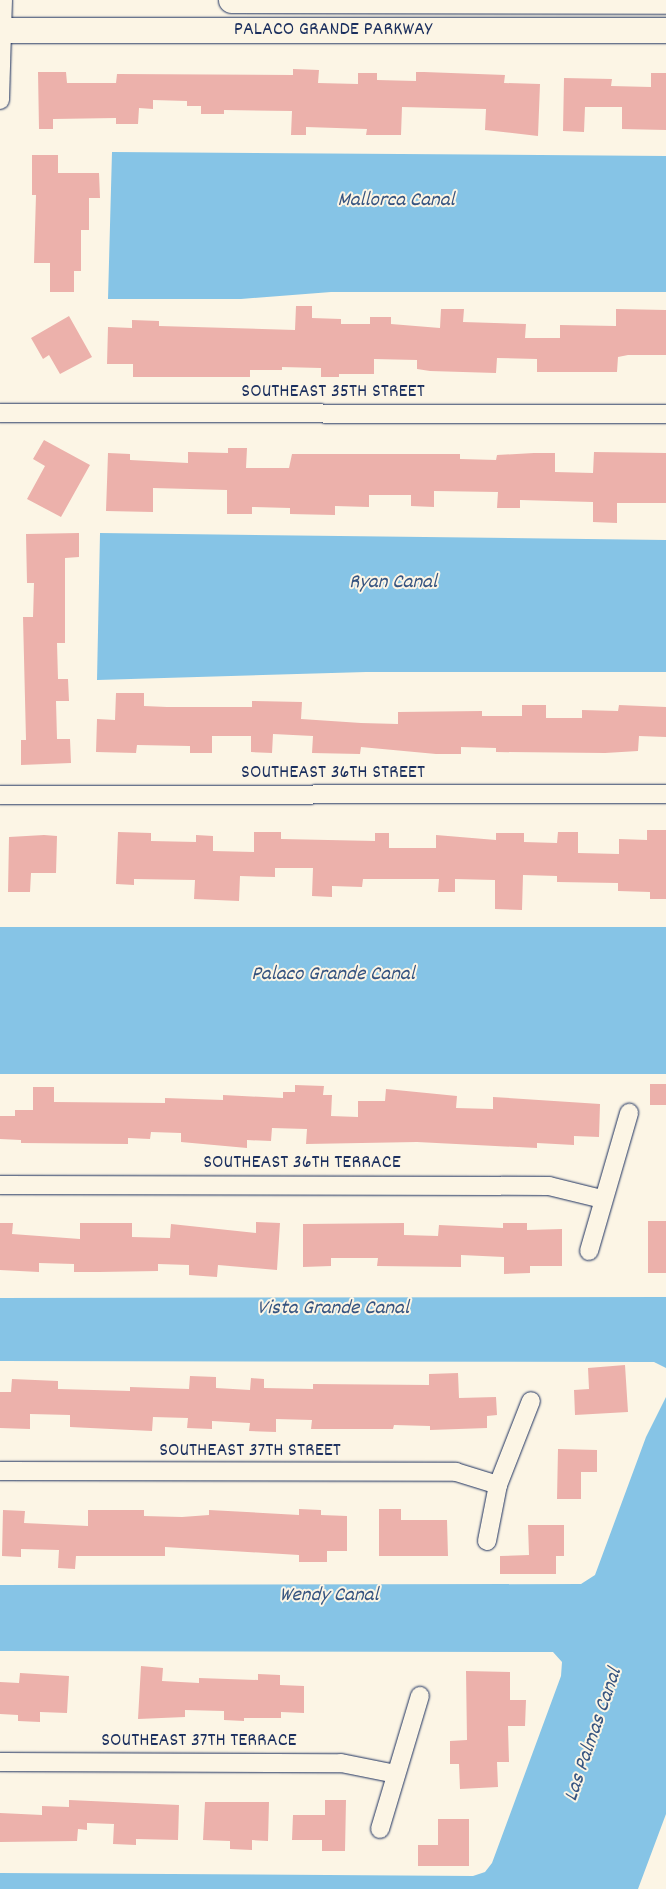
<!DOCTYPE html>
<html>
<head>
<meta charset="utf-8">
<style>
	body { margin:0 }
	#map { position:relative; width:666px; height:1889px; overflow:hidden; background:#fcf5e5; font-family:Dekko,sans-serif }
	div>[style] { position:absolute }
	.water>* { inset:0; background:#86c4e6; transform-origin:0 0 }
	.building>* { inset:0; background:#ecb1ab; transform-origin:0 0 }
	.roads { filter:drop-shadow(0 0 1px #1b2f5e) drop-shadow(0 0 1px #1b2f5e) }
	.street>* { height:18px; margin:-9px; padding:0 9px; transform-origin:9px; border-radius:9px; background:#fcf5e5 }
	.secondary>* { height:25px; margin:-12.5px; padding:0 12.5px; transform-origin:12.5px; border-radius:12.5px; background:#fcf5e5 }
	span { translate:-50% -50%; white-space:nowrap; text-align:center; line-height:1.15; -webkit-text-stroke:4px #fcf5e5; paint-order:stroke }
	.street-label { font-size:20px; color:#1b2f5e }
	.water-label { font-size:21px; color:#365480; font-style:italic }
</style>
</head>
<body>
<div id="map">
	<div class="water">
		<i style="clip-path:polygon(112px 152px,666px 156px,666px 292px,331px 292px,241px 299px,108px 299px)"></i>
		<i style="clip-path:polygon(100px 533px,666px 540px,666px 672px,366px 672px,97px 680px)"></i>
		<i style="left:0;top:927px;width:666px;height:147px"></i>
		<i style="clip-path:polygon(666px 1297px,666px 1368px,654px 1362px,0 1361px,0 1298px)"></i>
		<i style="clip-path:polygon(666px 1397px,666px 1814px,638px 1889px,0 1889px,0 1873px,473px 1876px,485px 1872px,492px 1863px,561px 1676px,562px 1662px,553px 1652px,0 1651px,0 1585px,581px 1584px,595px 1575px,646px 1437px)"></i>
	</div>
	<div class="building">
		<i style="clip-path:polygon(293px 69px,319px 70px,318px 83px,358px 84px,358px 73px,377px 73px,377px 80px,416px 81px,416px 72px,424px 72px,505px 75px,504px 83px,540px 84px,538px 136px,485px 130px,486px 109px,402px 107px,401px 135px,366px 135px,367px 129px,306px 127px,306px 135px,291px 135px,292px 111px,224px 110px,224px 114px,201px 114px,201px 106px,187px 106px,187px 101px,153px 100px,153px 109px,139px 108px,138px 124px,116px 124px,116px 118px,53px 119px,53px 129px,39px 129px,38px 72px,66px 72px,67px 83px,116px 83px,117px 74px,293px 75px)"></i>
		<i style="clip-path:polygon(651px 73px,666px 73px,666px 130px,622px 129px,622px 107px,585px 107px,584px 132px,563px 131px,564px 78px,612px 79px,611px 86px,651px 87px)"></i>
		<i style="clip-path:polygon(32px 155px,58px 155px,58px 173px,99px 173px,100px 198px,89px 198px,89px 230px,81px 230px,81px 271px,74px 271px,74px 292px,50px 292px,50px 263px,34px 263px,36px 195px,32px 195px)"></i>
		<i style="clip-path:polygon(296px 306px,312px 306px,312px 318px,341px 319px,341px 324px,370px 324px,370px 317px,391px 317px,391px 324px,440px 328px,441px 309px,464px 309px,463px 322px,526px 324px,525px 338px,560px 338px,560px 325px,616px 326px,616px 309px,666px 310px,666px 355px,628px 355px,618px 357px,617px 372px,537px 372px,537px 359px,497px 358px,496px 373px,430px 371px,417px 369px,417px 360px,374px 359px,374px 374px,339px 374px,339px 377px,321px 377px,321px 368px,282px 367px,282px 370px,250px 370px,250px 377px,133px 377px,133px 364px,107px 364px,108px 327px,132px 328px,132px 320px,159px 321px,159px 326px,295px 330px)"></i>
		<i style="clip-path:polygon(69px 316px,92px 357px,60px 374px,49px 355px,43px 359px,31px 338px)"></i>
		<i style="clip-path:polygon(44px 440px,90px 465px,61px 517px,27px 499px,45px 466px,33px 459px)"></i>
		<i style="clip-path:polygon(228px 448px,247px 448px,246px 468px,289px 468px,292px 454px,460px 454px,460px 459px,496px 460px,497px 455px,534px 453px,555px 453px,555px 472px,593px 473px,594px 452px,666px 453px,666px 503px,617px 503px,617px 523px,593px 522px,593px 502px,520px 500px,520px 508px,497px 508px,498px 492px,434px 491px,434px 507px,411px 506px,411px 495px,369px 495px,369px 507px,335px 506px,335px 515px,290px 514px,290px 508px,252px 507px,252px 514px,227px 514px,227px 490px,153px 488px,153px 512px,106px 511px,108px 453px,130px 454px,130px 460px,188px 463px,188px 452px,228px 453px)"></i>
		<i style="clip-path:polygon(79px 533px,79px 557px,65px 558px,65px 643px,57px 643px,58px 679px,68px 679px,69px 701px,56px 701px,57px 739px,70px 739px,71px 763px,21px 765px,21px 740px,26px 740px,23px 617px,33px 617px,34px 583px,27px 583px,26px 534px)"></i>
		<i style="clip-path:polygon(116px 693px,144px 693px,144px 706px,167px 707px,252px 707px,252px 701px,302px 702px,301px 719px,361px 723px,398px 724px,398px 712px,482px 711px,482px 716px,522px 716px,522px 705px,546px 705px,546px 718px,582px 718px,582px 710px,618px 711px,619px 705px,666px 707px,666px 737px,639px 736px,638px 751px,605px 753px,496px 752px,496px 748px,461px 747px,461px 754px,436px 754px,361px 747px,360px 754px,312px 753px,313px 736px,273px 734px,272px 753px,251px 752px,251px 736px,212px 736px,212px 753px,190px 753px,190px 746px,137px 745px,136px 753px,96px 752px,97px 719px,115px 720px)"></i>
		<i style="clip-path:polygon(647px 830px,666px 830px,666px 899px,650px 899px,650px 892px,618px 891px,618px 883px,557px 882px,557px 876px,523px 875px,522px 910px,495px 909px,495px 880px,455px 879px,455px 892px,438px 892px,439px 879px,363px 879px,362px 887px,332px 886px,332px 897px,312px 896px,313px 868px,275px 868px,275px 877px,240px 876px,239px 901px,194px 899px,195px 880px,134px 879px,134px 885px,116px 884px,118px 832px,151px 833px,151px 841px,196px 842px,196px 835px,213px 836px,213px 851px,254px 852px,254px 832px,281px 832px,281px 839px,375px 841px,375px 833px,389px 833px,389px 848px,436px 848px,436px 835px,496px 840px,496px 833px,524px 833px,524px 842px,557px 843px,558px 832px,578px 832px,578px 853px,619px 854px,619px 839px,647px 840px)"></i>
		<i style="clip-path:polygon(44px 835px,57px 836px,56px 873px,31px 873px,30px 892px,8px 892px,9px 837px)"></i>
		<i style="left:650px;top:1084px;width:16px;height:21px"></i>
		<i style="clip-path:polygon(295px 1085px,324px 1086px,323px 1095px,332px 1095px,331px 1116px,358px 1117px,358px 1101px,385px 1101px,386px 1089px,457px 1096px,456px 1108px,493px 1109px,493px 1097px,600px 1104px,599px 1137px,574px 1136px,574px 1145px,537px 1143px,537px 1148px,417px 1142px,306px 1144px,307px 1129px,272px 1128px,271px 1141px,247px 1140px,247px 1148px,181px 1142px,181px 1133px,151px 1132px,150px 1139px,128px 1138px,128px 1144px,21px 1143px,21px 1140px,0 1139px,0 1116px,15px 1116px,15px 1110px,33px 1110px,33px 1087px,54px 1087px,54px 1102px,165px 1103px,165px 1098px,223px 1100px,223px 1095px,283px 1098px,283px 1092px,295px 1092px)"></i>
		<i style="left:648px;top:1221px;width:18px;height:52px"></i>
		<i style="clip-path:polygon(256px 1222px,280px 1223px,277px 1270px,218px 1265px,217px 1277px,189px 1275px,189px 1265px,158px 1264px,158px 1271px,99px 1272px,74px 1272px,74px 1264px,39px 1263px,39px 1272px,0 1270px,0 1223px,13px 1223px,12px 1234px,80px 1239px,80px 1223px,132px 1223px,132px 1237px,170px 1238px,171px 1224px,256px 1233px)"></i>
		<i style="clip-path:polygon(404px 1223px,404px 1235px,438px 1236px,439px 1225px,503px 1228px,503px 1223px,527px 1223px,527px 1230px,562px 1229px,562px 1266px,530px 1266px,530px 1273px,504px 1274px,504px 1257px,461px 1255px,461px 1267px,377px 1266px,378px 1258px,331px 1258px,331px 1266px,303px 1267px,303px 1224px)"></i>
		<i style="clip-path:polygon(625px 1365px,628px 1412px,575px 1415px,574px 1390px,589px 1389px,588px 1368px)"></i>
		<i style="clip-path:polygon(458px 1373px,459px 1398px,496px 1397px,497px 1415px,487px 1416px,487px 1428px,430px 1430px,430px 1426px,394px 1425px,393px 1429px,311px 1429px,312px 1420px,276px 1419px,276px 1432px,249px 1431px,250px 1423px,212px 1421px,212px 1429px,187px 1428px,188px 1418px,153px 1417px,152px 1431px,70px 1427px,70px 1415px,30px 1414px,30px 1429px,0 1428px,0 1392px,11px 1392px,12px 1379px,58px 1381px,58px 1389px,130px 1391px,130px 1387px,189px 1389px,190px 1376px,216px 1377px,216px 1388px,250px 1390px,251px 1378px,264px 1379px,264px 1388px,313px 1389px,313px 1384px,429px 1385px,429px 1374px)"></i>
		<i style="clip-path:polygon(558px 1449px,597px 1450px,597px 1472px,581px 1472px,581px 1499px,557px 1499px)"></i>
		<i style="clip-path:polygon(299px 1509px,321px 1510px,321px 1515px,347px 1516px,347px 1551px,327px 1551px,327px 1562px,299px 1562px,299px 1555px,165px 1547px,165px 1556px,76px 1556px,75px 1569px,58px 1568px,59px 1550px,21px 1549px,21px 1557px,2px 1556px,3px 1510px,25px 1511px,24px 1523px,88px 1526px,88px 1510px,144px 1510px,144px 1516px,182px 1517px,209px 1515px,209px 1510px,299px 1515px)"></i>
		<i style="clip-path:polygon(379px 1509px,401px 1509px,401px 1520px,447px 1520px,448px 1556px,379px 1556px)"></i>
		<i style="clip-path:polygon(528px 1525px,564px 1525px,564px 1556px,556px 1556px,556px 1574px,500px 1574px,500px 1556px,529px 1555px)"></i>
		<i style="clip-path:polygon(141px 1666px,163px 1668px,162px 1681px,199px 1683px,199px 1678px,258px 1680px,258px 1674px,280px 1675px,280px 1685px,304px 1686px,304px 1713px,281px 1712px,281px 1718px,244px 1718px,244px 1721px,224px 1720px,224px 1711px,185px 1710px,185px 1717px,138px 1719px)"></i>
		<i style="clip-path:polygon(466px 1671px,510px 1672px,510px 1700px,526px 1700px,525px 1726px,508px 1726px,509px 1762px,497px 1762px,498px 1787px,460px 1789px,459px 1764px,450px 1764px,450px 1741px,467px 1740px)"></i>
		<i style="clip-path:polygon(20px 1673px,69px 1676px,67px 1713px,40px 1712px,40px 1722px,18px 1721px,18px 1715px,0 1714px,0 1682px,19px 1683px)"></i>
		<i style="clip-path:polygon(69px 1800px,179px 1805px,178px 1840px,136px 1839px,136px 1845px,113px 1844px,114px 1824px,87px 1823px,87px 1830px,78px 1829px,77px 1841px,0 1842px,0 1813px,42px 1815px,42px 1806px,69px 1807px)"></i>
		<i style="clip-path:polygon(325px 1800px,346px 1800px,345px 1851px,322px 1851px,322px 1840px,292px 1840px,293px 1815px,325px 1815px)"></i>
		<i style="clip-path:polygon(205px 1802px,269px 1802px,268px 1841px,252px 1840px,252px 1850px,230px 1849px,230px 1841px,203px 1840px)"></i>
		<i style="clip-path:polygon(438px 1819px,469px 1819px,469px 1866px,418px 1866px,418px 1845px,438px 1845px)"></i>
	</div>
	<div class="roads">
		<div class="street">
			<i style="left:0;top:100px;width:100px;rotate:-88.3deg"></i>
			<i style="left:0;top:413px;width:666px;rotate:0.09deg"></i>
			<i style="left:0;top:795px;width:666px;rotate:-0.09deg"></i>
			<i style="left:0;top:1185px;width:549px;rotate:0.1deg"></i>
			<i style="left:549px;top:1186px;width:55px;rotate:13.8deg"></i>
			<i style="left:589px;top:1251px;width:144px;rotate:-73.8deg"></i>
			<i style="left:0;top:1471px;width:456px;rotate:0.1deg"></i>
			<i style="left:456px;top:1472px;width:44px;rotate:17.2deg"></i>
			<i style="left:487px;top:1541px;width:57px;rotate:-78.9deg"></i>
			<i style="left:498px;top:1485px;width:90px;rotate:-68.6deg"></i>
			<i style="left:0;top:1762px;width:341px;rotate:0.2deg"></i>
			<i style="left:341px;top:1763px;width:56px;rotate:11.3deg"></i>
			<i style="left:380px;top:1829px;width:139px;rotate:-73.3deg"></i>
		</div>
		<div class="secondary">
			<i style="left:231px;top:0;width:435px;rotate:0.1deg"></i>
			<i style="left:0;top:30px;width:666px"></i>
		</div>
	</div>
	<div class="street-label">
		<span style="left:333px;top:30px">PALACO GRANDE PARKWAY</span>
		<span style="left:333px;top:392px">SOUTHEAST 35TH STREET</span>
		<span style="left:333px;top:773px">SOUTHEAST 36TH STREET</span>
		<span style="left:302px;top:1163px">SOUTHEAST 36TH TERRACE</span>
		<span style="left:250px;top:1451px">SOUTHEAST 37TH STREET</span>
		<span style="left:199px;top:1741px">SOUTHEAST 37TH TERRACE</span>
	</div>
	<div class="water-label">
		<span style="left:396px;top:201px">Mallorca Canal</span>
		<span style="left:393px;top:583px">Ryan Canal</span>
		<span style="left:333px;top:975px">Palaco Grande Canal</span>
		<span style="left:333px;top:1309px">Vista Grande Canal</span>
		<span style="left:329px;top:1596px">Wendy Canal</span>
		<span style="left:594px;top:1735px;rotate:-71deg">Las Palmas Canal</span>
	</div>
</div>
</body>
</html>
